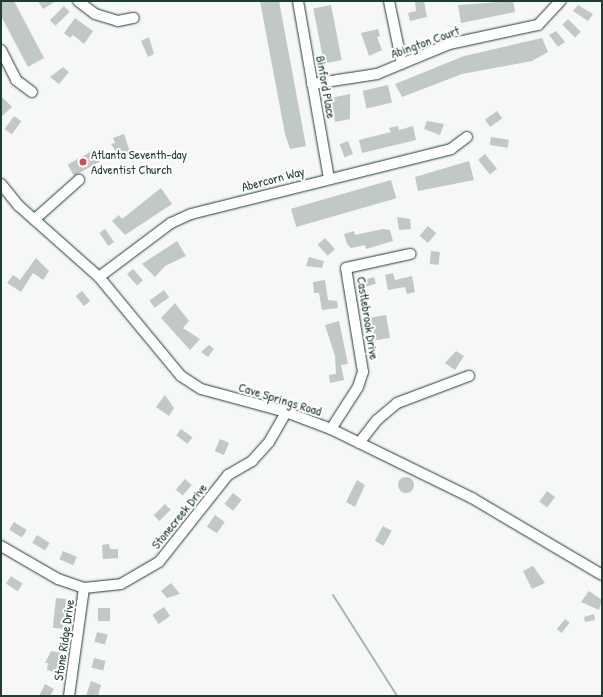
<!DOCTYPE html>
<html>
<head>
<meta charset="utf-8">
<style>
	body { margin:0 }
	#map { position:relative; width:603px; height:697px; overflow:hidden; background:#f6f7f7; font-family:"Patrick Hand",sans-serif }
	div>[style] { position:absolute }
	.stream>* { height:2px; margin:-1px; padding:0 1px; transform-origin:1px; border-radius:1px; background:#aab5b1 }
	.building>* { inset:0; background:#c0c9c6; transform-origin:0 0 }
	.round { border-radius:50% }
	.roads { filter:drop-shadow(0 0 1px #1f3d34) drop-shadow(0 0 1px #1f3d34) }
	.minor>* { height:10px; margin:-5px; padding:0 5px; transform-origin:5px; border-radius:5px; background:#fff }
	.dots>* { width:11px; height:11px; translate:-50% -50%; box-sizing:border-box; border:2px solid #fff; border-radius:50% }
	span { translate:-50% -50%; white-space:nowrap; text-align:center; line-height:1.15; -webkit-text-stroke:4px #fff; paint-order:stroke }
	.street-label { font-size:13px; color:#1f3d34 }
	.poi-label { font-size:13px; color:#1f3d34 }
	.left { translate:0 -50%; text-align:left }
	.frame { position:absolute; inset:0; border:2px solid #1f3d34; pointer-events:none }
</style>
</head>
<body>
<div id="map">
	<div class="stream">
		<i style="left:333px;top:595px;width:120px;rotate:57.6deg"></i>
	</div>
	<div class="building">
		<i style="clip-path:polygon(1px 1px,14px 1px,44px 58px,28px 67px,1px 16px)"></i>
		<i style="clip-path:polygon(38px 1px,56px 1px,43px 9px)"></i>
		<i style="clip-path:polygon(260px 1px,279px 1px,306px 146px,290px 149px,285px 134px)"></i>
		<i style="clip-path:polygon(415px 1px,424px 1px,427px 17px,410px 21px,408px 13px,416px 11px)"></i>
		<i style="clip-path:polygon(513px 1px,515px 12px,461px 23px,458px 5px)"></i>
		<i style="left:331px;top:5px;width:56px;height:18px;rotate:79deg"></i>
		<i style="clip-path:polygon(578px 5px,593px 14px,588px 21px,573px 11px)"></i>
		<i style="left:64px;top:6px;width:8px;height:20px;rotate:45deg"></i>
		<i style="clip-path:polygon(75px 18px,93px 31px,84px 44px,73px 35px,70px 38px,64px 33px)"></i>
		<i style="left:568px;top:19px;width:18px;height:8px;rotate:45deg"></i>
		<i style="clip-path:polygon(378px 29px,380px 36px,377px 37px,382px 50px,369px 56px,361px 33px)"></i>
		<i style="clip-path:polygon(556px 31px,565px 42px,558px 47px,549px 35px)"></i>
		<i style="clip-path:polygon(149px 37px,154px 54px,148px 57px,141px 41px)"></i>
		<i style="clip-path:polygon(542px 38px,548px 52px,532px 61px,462px 74px,402px 97px,395px 84px,464px 56px)"></i>
		<i style="clip-path:polygon(63px 67px,69px 72px,59px 84px,50px 77px)"></i>
		<i style="left:388px;top:85px;width:18px;height:26px;rotate:77deg"></i>
		<i style="clip-path:polygon(350px 94px,350px 119px,335px 122px,331px 98px)"></i>
		<i style="clip-path:polygon(1px 96px,12px 107px,1px 117px)"></i>
		<i style="left:497px;top:111px;width:9px;height:15px;rotate:54deg"></i>
		<i style="left:14px;top:116px;width:9px;height:16px;rotate:36deg"></i>
		<i style="clip-path:polygon(427px 121px,444px 124px,440px 135px,424px 129px)"></i>
		<i style="clip-path:polygon(398px 126px,399px 130px,413px 126px,416px 140px,362px 153px,359px 140px,391px 132px,389px 128px)"></i>
		<i style="clip-path:polygon(124px 134px,130px 152px,119px 156px,111px 144px,115px 143px,113px 138px)"></i>
		<i style="left:491px;top:137px;width:18px;height:8px;rotate:9deg"></i>
		<i style="left:348px;top:141px;width:14px;height:9px;rotate:69deg"></i>
		<i style="left:94px;top:150px;width:13px;height:30px;rotate:61deg"></i>
		<i style="left:485px;top:154px;width:19px;height:9px;rotate:51deg"></i>
		<i style="clip-path:polygon(469px 161px,474px 180px,418px 191px,415px 177px)"></i>
		<i style="left:391px;top:180px;width:19px;height:104px;rotate:74deg"></i>
		<i style="clip-path:polygon(161px 188px,172px 204px,125px 235px,112px 221px,119px 215px,122px 219px)"></i>
		<i style="clip-path:polygon(397px 217px,410px 219px,411px 229px,399px 230px)"></i>
		<i style="left:428px;top:226px;width:11px;height:13px;rotate:41deg"></i>
		<i style="left:105px;top:229px;width:16px;height:7px;rotate:55deg"></i>
		<i style="clip-path:polygon(383px 229px,390px 230px,393px 241px,366px 249px,365px 245px,351px 248px,347px 244px,344px 234px,354px 231px,355px 235px)"></i>
		<i style="left:325px;top:238px;width:15px;height:10px;rotate:48deg"></i>
		<i style="clip-path:polygon(177px 241px,186px 256px,165px 266px,155px 277px,142px 264px)"></i>
		<i style="left:431px;top:251px;width:9px;height:13px;rotate:6deg"></i>
		<i style="clip-path:polygon(309px 257px,324px 261px,322px 268px,306px 266px)"></i>
		<i style="clip-path:polygon(36px 258px,49px 271px,43px 280px,33px 273px,21px 292px,7px 283px,13px 275px,20px 280px)"></i>
		<i style="left:133px;top:269px;width:15px;height:8px;rotate:48deg"></i>
		<i style="clip-path:polygon(393px 273px,395px 280px,412px 276px,415px 292px,407px 294px,405px 287px,388px 290px,385px 275px)"></i>
		<i style="left:374px;top:277px;width:7px;height:10px;rotate:74deg"></i>
		<i style="clip-path:polygon(325px 280px,328px 300px,337px 301px,338px 308px,322px 310px,319px 293px,314px 293px,313px 282px)"></i>
		<i style="left:164px;top:290px;width:9px;height:18px;rotate:54deg"></i>
		<i style="left:82px;top:291px;width:13px;height:8px;rotate:51deg"></i>
		<i style="clip-path:polygon(175px 303px,189px 321px,183px 328px,200px 339px,190px 350px,161px 318px)"></i>
		<i style="left:386px;top:315px;width:23px;height:16px;rotate:80deg"></i>
		<i style="clip-path:polygon(339px 321px,348px 364px,341px 365px,344px 380px,330px 383px,329px 375px,336px 374px,335px 356px,325px 325px)"></i>
		<i style="clip-path:polygon(209px 345px,214px 349px,208px 357px,201px 352px)"></i>
		<i style="clip-path:polygon(456px 351px,464px 356px,455px 370px,445px 363px)"></i>
		<i style="clip-path:polygon(165px 395px,174px 408px,169px 416px,156px 407px)"></i>
		<i style="left:181px;top:429px;width:14px;height:8px;rotate:36deg"></i>
		<i style="left:220px;top:439px;width:10px;height:13px;rotate:24deg"></i>
		<i class="round" style="left:398px;top:477px;width:16px;height:16px"></i>
		<i style="left:185px;top:479px;width:9px;height:14px;rotate:41deg"></i>
		<i style="clip-path:polygon(357px 480px,365px 485px,355px 507px,346px 502px)"></i>
		<i style="left:547px;top:491px;width:10px;height:13px;rotate:37deg"></i>
		<i style="left:233px;top:493px;width:11px;height:14px;rotate:38deg"></i>
		<i style="left:165px;top:504px;width:8px;height:16px;rotate:45deg"></i>
		<i style="left:215px;top:515px;width:12px;height:14px;rotate:35deg"></i>
		<i style="left:14px;top:522px;width:15px;height:9px;rotate:32deg"></i>
		<i style="left:383px;top:526px;width:10px;height:17px;rotate:29deg"></i>
		<i style="left:37px;top:535px;width:15px;height:9px;rotate:32deg"></i>
		<i style="clip-path:polygon(109px 544px,110px 549px,118px 549px,118px 558px,103px 559px,102px 545px)"></i>
		<i style="left:63px;top:551px;width:15px;height:9px;rotate:23deg"></i>
		<i style="clip-path:polygon(533px 566px,545px 583px,532px 589px,523px 571px)"></i>
		<i style="left:11px;top:576px;width:14px;height:9px;rotate:34deg"></i>
		<i style="clip-path:polygon(171px 583px,180px 594px,167px 598px,161px 591px)"></i>
		<i style="clip-path:polygon(589px 591px,602px 600px,599px 610px,581px 602px)"></i>
		<i style="left:56px;top:598px;width:10px;height:30px;rotate:6deg"></i>
		<i style="left:164px;top:607px;width:11px;height:14px;rotate:56deg"></i>
		<i style="left:98px;top:608px;width:12px;height:13px"></i>
		<i style="clip-path:polygon(594px 614px,595px 620px,585px 622px,584px 617px)"></i>
		<i style="left:565px;top:619px;width:6px;height:13px;rotate:39deg"></i>
		<i style="left:97px;top:632px;width:11px;height:10px;rotate:15deg"></i>
		<i style="clip-path:polygon(51px 651px,61px 653px,56px 673px,47px 670px,48px 663px,45px 663px)"></i>
		<i style="left:94px;top:658px;width:12px;height:10px;rotate:14deg"></i>
		<i style="clip-path:polygon(91px 681px,101px 685px,98px 696px,86px 696px)"></i>
		<i style="clip-path:polygon(45px 684px,54px 689px,50px 696px,39px 696px)"></i>
	</div>
	<div class="roads">
		<div class="minor">
			<i style="left:78px;top:1px;width:21px;rotate:37deg"></i>
			<i style="left:95px;top:14px;width:24px;rotate:17deg"></i>
			<i style="left:118px;top:21px;width:16px;rotate:-11deg"></i>
			<i style="left:298px;top:1px;width:180px;rotate:80.1deg"></i>
			<i style="left:389px;top:1px;width:64px;rotate:78.3deg"></i>
			<i style="left:1px;top:50px;width:34px;rotate:63deg"></i>
			<i style="left:16px;top:80px;width:20px;rotate:37deg"></i>
			<i style="left:312px;top:84px;width:66px;rotate:-8.7deg"></i>
			<i style="left:377px;top:74px;width:78px;rotate:-22.6deg"></i>
			<i style="left:449px;top:44px;width:91px;rotate:-12.1deg"></i>
			<i style="left:538px;top:25px;width:33px;rotate:-47deg"></i>
			<i style="left:1px;top:184px;width:28px;rotate:51deg"></i>
			<i style="left:19px;top:206px;width:107px;rotate:41.6deg"></i>
			<i style="left:99px;top:277px;width:129px;rotate:50.4deg"></i>
			<i style="left:181px;top:376px;width:24px;rotate:33deg"></i>
			<i style="left:201px;top:389px;width:88px;rotate:15.1deg"></i>
			<i style="left:286px;top:412px;width:48px;rotate:20.7deg"></i>
			<i style="left:331px;top:429px;width:157px;rotate:26.1deg"></i>
			<i style="left:472px;top:498px;width:151px;rotate:30.6deg"></i>
			<i style="left:35px;top:219px;width:59px;rotate:-41.6deg"></i>
			<i style="left:99px;top:277px;width:90px;rotate:-36.9deg"></i>
			<i style="left:171px;top:223px;width:22px;rotate:-24deg"></i>
			<i style="left:191px;top:214px;width:268px;rotate:-14deg"></i>
			<i style="left:451px;top:149px;width:20px;rotate:-37deg"></i>
			<i style="left:331px;top:429px;width:50px;rotate:-57.3deg"></i>
			<i style="left:358px;top:387px;width:16px;rotate:-72deg"></i>
			<i style="left:363px;top:372px;width:105px;rotate:-99.3deg"></i>
			<i style="left:346px;top:268px;width:66px;rotate:-12.3deg"></i>
			<i style="left:359px;top:443px;width:29px;rotate:-52deg"></i>
			<i style="left:377px;top:420px;width:26px;rotate:-40deg"></i>
			<i style="left:397px;top:403px;width:77px;rotate:-20.6deg"></i>
			<i style="left:1px;top:546px;width:66px;rotate:30.1deg"></i>
			<i style="left:58px;top:579px;width:28px;rotate:19deg"></i>
			<i style="left:84px;top:588px;width:37px;rotate:-6deg"></i>
			<i style="left:121px;top:584px;width:44px;rotate:-30.1deg"></i>
			<i style="left:159px;top:562px;width:111px;rotate:-51.6deg"></i>
			<i style="left:228px;top:475px;width:28px;rotate:-30deg"></i>
			<i style="left:252px;top:461px;width:25px;rotate:-48deg"></i>
			<i style="left:269px;top:442px;width:34px;rotate:-60deg"></i>
			<i style="left:69px;top:696px;width:109px;rotate:-82.1deg"></i>
		</div>
	</div>
	<div class="dots">
		<i style="left:83px;top:162px;background:#d1495b"></i>
	</div>
	<div class="street-label">
		<span style="left:425px;top:42px;rotate:-20deg">Abington Court</span>
		<span style="left:326px;top:87px;rotate:80deg">Binford Place</span>
		<span style="left:273px;top:179px;rotate:-15deg">Abercorn Way</span>
		<span style="left:368px;top:318px;rotate:81deg">Castlebrook Drive</span>
		<span style="left:280px;top:399px;rotate:17deg">Cave Springs Road</span>
		<span style="left:179px;top:516px;rotate:-51deg">Stonecreek Drive</span>
		<span style="left:64px;top:640px;rotate:-82deg">Stone Ridge Drive</span>
	</div>
	<div class="poi-label">
		<span class="left" style="left:91px;top:162px">Atlanta Seventh-day<br>Adventist Church</span>
	</div>
	<div class="frame"></div>
</div>
</body>
</html>
